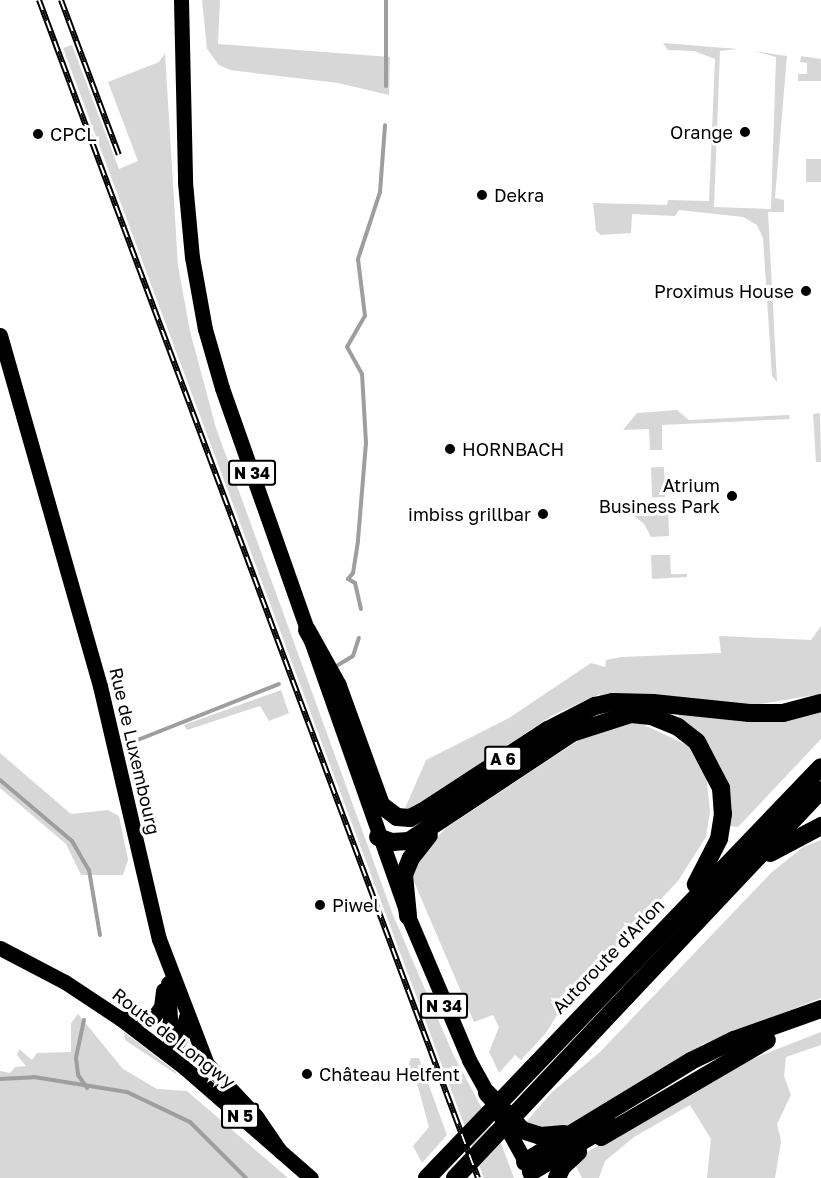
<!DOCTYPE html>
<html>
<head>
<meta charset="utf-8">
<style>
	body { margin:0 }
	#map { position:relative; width:821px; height:1178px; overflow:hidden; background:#fff; font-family:"Golos Text",sans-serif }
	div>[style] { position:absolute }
	.green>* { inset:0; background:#d7d7d7; transform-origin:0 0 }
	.stream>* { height:4px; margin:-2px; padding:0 2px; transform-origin:2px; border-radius:2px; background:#9e9e9e }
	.major>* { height:15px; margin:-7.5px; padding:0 7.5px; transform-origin:7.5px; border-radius:7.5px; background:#000 }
	.highway>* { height:18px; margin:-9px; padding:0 9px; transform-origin:9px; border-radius:9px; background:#000 }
	.rail>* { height:6px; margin-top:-3px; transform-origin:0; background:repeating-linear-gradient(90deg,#fff 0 11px,#000 0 22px); box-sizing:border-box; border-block:2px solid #000 }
	.dots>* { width:16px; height:16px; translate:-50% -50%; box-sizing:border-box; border:3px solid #fff; border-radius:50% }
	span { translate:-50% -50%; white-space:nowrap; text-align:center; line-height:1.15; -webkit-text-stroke:6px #fff; paint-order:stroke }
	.shield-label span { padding:2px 4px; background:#fff; border:2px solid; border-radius:4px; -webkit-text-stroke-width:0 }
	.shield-label { font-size:16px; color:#000; font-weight:700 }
	.poi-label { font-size:18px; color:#000 }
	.right { translate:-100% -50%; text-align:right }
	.left { translate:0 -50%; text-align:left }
	.street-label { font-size:18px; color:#000 }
</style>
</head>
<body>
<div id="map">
	<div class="green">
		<i style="clip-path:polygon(202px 0,220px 0,218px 44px,390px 57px,389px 95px,338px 83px,230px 70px,219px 65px,207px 49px)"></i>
		<i style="clip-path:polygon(663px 43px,738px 49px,720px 51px,714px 207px,771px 209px,776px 57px,754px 51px,787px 56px,775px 198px,784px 200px,784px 212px,768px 212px,777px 382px,772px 376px,763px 238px,757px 225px,743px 217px,679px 210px,675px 216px,632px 214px,631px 233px,601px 235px,596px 231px,593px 203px,667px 205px,668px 200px,709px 201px,715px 59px,694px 51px,668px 50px)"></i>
		<i style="clip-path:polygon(72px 45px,119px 169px,138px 161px,108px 82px,159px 62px,165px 53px,178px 266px,190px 331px,216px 428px,393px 915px,453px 1054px,502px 1146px,514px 1178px,484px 1178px,63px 48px)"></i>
		<i style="clip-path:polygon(801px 56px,821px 59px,821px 81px,798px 81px,798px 74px,807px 74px,807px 63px,800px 62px)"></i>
		<i style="left:806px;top:159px;width:15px;height:23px"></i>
		<i style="clip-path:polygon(677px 410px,689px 420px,789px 415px,790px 419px,662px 425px,662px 450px,650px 450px,649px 429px,623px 430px,637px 413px)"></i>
		<i style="clip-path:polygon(820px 413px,821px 462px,816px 462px,813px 414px)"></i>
		<i style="left:664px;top:467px;width:30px;height:13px;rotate:88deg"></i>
		<i style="clip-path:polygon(668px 507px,669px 536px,651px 537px,644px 524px,626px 509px)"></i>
		<i style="clip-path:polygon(651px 555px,670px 555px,671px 574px,687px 574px,687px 577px,652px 579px)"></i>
		<i style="clip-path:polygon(821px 626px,821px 694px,754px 705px,602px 698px,600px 694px,553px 715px,475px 767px,477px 770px,403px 813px,426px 760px,509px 718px,591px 663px,605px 667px,606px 660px,621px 657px,721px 653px,719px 636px,811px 640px)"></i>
		<i style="clip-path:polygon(281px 690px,289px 713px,269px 721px,260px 706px,187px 730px,184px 725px)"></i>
		<i style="clip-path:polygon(821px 708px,821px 739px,738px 827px,730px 826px,728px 789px,720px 766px,710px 749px,678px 720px,679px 712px)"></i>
		<i style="clip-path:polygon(640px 723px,689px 746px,706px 773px,710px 811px,706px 837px,678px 881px,568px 997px,546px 1033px,521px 1060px,515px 1055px,499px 1073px,489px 1052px,499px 1027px,493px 1015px,474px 1022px,412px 877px,415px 861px,446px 828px,582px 738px,612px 725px)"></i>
		<i style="clip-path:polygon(0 753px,71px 814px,108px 810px,119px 816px,128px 860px,123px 875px,81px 875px,66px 844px,0 788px)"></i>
		<i style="clip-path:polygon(821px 840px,821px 998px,703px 1044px,576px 1125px,533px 1128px,527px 1121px,551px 1093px,600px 1052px,771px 873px,803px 847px)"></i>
		<i style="clip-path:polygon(78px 1014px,123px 1069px,157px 1089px,187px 1091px,288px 1178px,0 1178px,0 1071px,10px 1073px,15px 1067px,26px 1066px,17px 1055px,19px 1049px,32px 1060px,37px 1053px,71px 1052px,71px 1023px)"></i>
		<i style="clip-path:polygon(124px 1032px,176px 1072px,176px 1074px,125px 1040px)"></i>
		<i style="clip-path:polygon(821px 1032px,821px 1045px,786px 1057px,784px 1076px,791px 1095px,777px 1124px,781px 1141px,775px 1178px,707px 1178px,711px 1139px,690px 1105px,634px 1137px,605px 1161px,599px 1178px,582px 1178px,573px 1161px,711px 1075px)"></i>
		<i style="clip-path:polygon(411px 1058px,419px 1058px,447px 1135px,422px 1163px,413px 1146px,429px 1127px,414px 1072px,408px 1067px)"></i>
	</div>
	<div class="stream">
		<i style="left:386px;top:86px;width:86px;rotate:-90deg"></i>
		<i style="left:361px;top:609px;width:27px;rotate:-103deg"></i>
		<i style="left:355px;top:583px;width:8px;rotate:-150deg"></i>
		<i style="left:348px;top:579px;width:8px;rotate:-50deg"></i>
		<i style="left:353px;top:573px;width:33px;rotate:-81deg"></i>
		<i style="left:358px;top:540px;width:97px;rotate:-85.3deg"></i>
		<i style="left:366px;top:443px;width:69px;rotate:-93.3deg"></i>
		<i style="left:362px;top:374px;width:31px;rotate:-119deg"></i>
		<i style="left:347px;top:347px;width:36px;rotate:-60deg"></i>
		<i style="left:365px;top:316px;width:57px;rotate:-97deg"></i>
		<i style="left:358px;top:259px;width:71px;rotate:-71.8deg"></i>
		<i style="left:380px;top:192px;width:67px;rotate:-85.7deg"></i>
		<i style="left:338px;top:665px;width:17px;rotate:-31deg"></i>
		<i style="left:353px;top:656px;width:19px;rotate:-72deg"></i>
		<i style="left:130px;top:743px;width:160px;rotate:-21.6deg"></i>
		<i style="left:0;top:780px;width:94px;rotate:40.3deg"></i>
		<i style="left:72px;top:841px;width:34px;rotate:60deg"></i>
		<i style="left:89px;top:870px;width:66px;rotate:80.4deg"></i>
		<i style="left:84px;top:1020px;width:39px;rotate:102deg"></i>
		<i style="left:76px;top:1058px;width:17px;rotate:83deg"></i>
		<i style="left:78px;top:1075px;width:16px;rotate:55deg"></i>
		<i style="left:0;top:1079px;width:34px;rotate:-3deg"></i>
		<i style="left:34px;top:1077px;width:94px;rotate:9.2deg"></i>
		<i style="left:127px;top:1092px;width:70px;rotate:25.5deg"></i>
		<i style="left:190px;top:1122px;width:79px;rotate:45deg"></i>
	</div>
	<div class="major">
		<i style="left:181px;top:0;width:182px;rotate:88.7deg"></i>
		<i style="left:185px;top:182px;width:75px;rotate:84.7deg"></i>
		<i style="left:192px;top:257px;width:73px;rotate:79.8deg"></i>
		<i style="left:205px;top:329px;width:61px;rotate:73.9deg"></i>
		<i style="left:222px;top:388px;width:560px;rotate:70.59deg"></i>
		<i style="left:408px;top:916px;width:156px;rotate:67deg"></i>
		<i style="left:469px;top:1060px;width:128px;rotate:61deg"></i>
		<i style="left:0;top:335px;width:365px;rotate:74.1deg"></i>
		<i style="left:100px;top:686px;width:260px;rotate:76.9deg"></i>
		<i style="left:159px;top:939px;width:134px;rotate:69deg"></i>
		<i style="left:207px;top:1064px;width:71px;rotate:46.7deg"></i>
		<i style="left:256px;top:1116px;width:42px;rotate:55.6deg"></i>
		<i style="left:0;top:948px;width:73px;rotate:27.6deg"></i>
		<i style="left:65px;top:982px;width:67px;rotate:33.5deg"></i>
		<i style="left:121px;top:1019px;width:81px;rotate:37.4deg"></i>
		<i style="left:185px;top:1068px;width:167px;rotate:41.1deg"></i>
		<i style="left:121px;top:1019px;width:33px;rotate:-5deg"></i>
		<i style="left:154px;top:1016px;width:11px;rotate:-52deg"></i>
		<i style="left:161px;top:1007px;width:17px;rotate:-83deg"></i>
		<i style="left:164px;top:1051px;width:32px;rotate:-79deg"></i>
		<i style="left:170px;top:1020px;width:37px;rotate:-93deg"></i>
		<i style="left:169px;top:1055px;width:22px;rotate:-56deg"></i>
		<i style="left:181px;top:1037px;width:21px;rotate:-76deg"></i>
	</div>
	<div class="highway">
		<i style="left:307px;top:630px;width:64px;rotate:61deg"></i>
		<i style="left:338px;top:686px;width:127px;rotate:70.1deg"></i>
		<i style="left:381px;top:805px;width:20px;rotate:37deg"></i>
		<i style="left:397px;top:817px;width:13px;rotate:4deg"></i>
		<i style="left:410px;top:818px;width:13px;rotate:-27deg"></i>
		<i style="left:422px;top:812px;width:150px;rotate:-33.1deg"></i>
		<i style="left:548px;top:730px;width:53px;rotate:-27.1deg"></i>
		<i style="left:595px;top:706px;width:18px;rotate:-13deg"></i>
		<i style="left:613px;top:702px;width:40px;rotate:1.4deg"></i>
		<i style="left:653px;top:703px;width:97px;rotate:5.9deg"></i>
		<i style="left:749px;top:713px;width:34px"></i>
		<i style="left:783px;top:713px;width:39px;rotate:-15deg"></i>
		<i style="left:378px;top:837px;width:15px;rotate:20deg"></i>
		<i style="left:392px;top:842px;width:17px;rotate:-3deg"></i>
		<i style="left:409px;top:841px;width:196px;rotate:-33.5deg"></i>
		<i style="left:572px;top:733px;width:62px;rotate:-17.9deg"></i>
		<i style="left:631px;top:714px;width:20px;rotate:6deg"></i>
		<i style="left:651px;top:716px;width:29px;rotate:22deg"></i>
		<i style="left:678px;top:727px;width:24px;rotate:38deg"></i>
		<i style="left:697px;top:742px;width:52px;rotate:62.4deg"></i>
		<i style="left:721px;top:788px;width:26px;rotate:86deg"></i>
		<i style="left:723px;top:814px;width:25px;rotate:99deg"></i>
		<i style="left:719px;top:839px;width:51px;rotate:117.1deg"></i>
		<i style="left:770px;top:853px;width:58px;rotate:-27.9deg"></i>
		<i style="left:408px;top:916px;width:41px;rotate:-95.6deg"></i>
		<i style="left:404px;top:875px;width:18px;rotate:-68deg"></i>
		<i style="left:411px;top:858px;width:29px;rotate:-52deg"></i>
		<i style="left:487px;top:1093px;width:51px;rotate:46.6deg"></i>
		<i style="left:522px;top:1130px;width:20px;rotate:18deg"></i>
		<i style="left:541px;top:1136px;width:23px;rotate:-5deg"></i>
		<i style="left:601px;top:1137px;width:192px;rotate:-30.3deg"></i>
		<i style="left:525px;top:1162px;width:194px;rotate:-31.3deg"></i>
		<i style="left:691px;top:1061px;width:48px;rotate:-26deg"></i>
		<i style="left:734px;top:1040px;width:92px;rotate:-19.6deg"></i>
		<i style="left:531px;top:1172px;width:91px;rotate:-31.1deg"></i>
		<i style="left:427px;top:1178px;width:569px;rotate:-46.21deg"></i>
		<i style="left:455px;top:1178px;width:533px;rotate:-46.67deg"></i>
		<i style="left:557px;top:1178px;width:12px;rotate:-66deg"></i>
		<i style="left:562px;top:1167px;width:22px;rotate:-43deg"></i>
	</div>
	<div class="rail">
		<i style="left:39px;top:0;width:1257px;rotate:69.56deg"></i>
		<i style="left:61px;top:0;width:165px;rotate:69.5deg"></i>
	</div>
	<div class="dots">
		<i style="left:745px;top:132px;background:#000"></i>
		<i style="left:38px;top:134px;background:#000"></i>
		<i style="left:482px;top:195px;background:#000"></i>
		<i style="left:806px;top:291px;background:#000"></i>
		<i style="left:450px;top:449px;background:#000"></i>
		<i style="left:732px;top:496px;background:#000"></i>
		<i style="left:543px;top:514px;background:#000"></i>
		<i style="left:320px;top:905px;background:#000"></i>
		<i style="left:307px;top:1074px;background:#000"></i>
	</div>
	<div class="shield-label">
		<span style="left:252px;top:473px">N 34</span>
		<span style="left:503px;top:759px">A 6</span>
		<span style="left:444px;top:1006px">N 34</span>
		<span style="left:240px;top:1116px">N 5</span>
	</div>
	<div class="poi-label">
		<span class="right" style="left:733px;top:132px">Orange</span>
		<span class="left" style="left:50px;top:134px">CPCL</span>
		<span class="left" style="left:494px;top:195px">Dekra</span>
		<span class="right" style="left:794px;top:291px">Proximus House</span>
		<span class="left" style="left:462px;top:449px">HORNBACH</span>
		<span class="right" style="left:720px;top:496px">Atrium<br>Business Park</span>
		<span class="right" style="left:531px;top:514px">imbiss grillbar</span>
		<span class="left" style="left:332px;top:905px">Piwel</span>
		<span class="left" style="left:319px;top:1074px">Château Helfent</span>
	</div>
	<div class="street-label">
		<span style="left:135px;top:751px;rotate:77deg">Rue de Luxembourg</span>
		<span style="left:608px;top:956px;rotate:-46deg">Autoroute d'Arlon</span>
		<span style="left:174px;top:1038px;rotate:38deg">Route de Longwy</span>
	</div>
</div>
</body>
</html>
